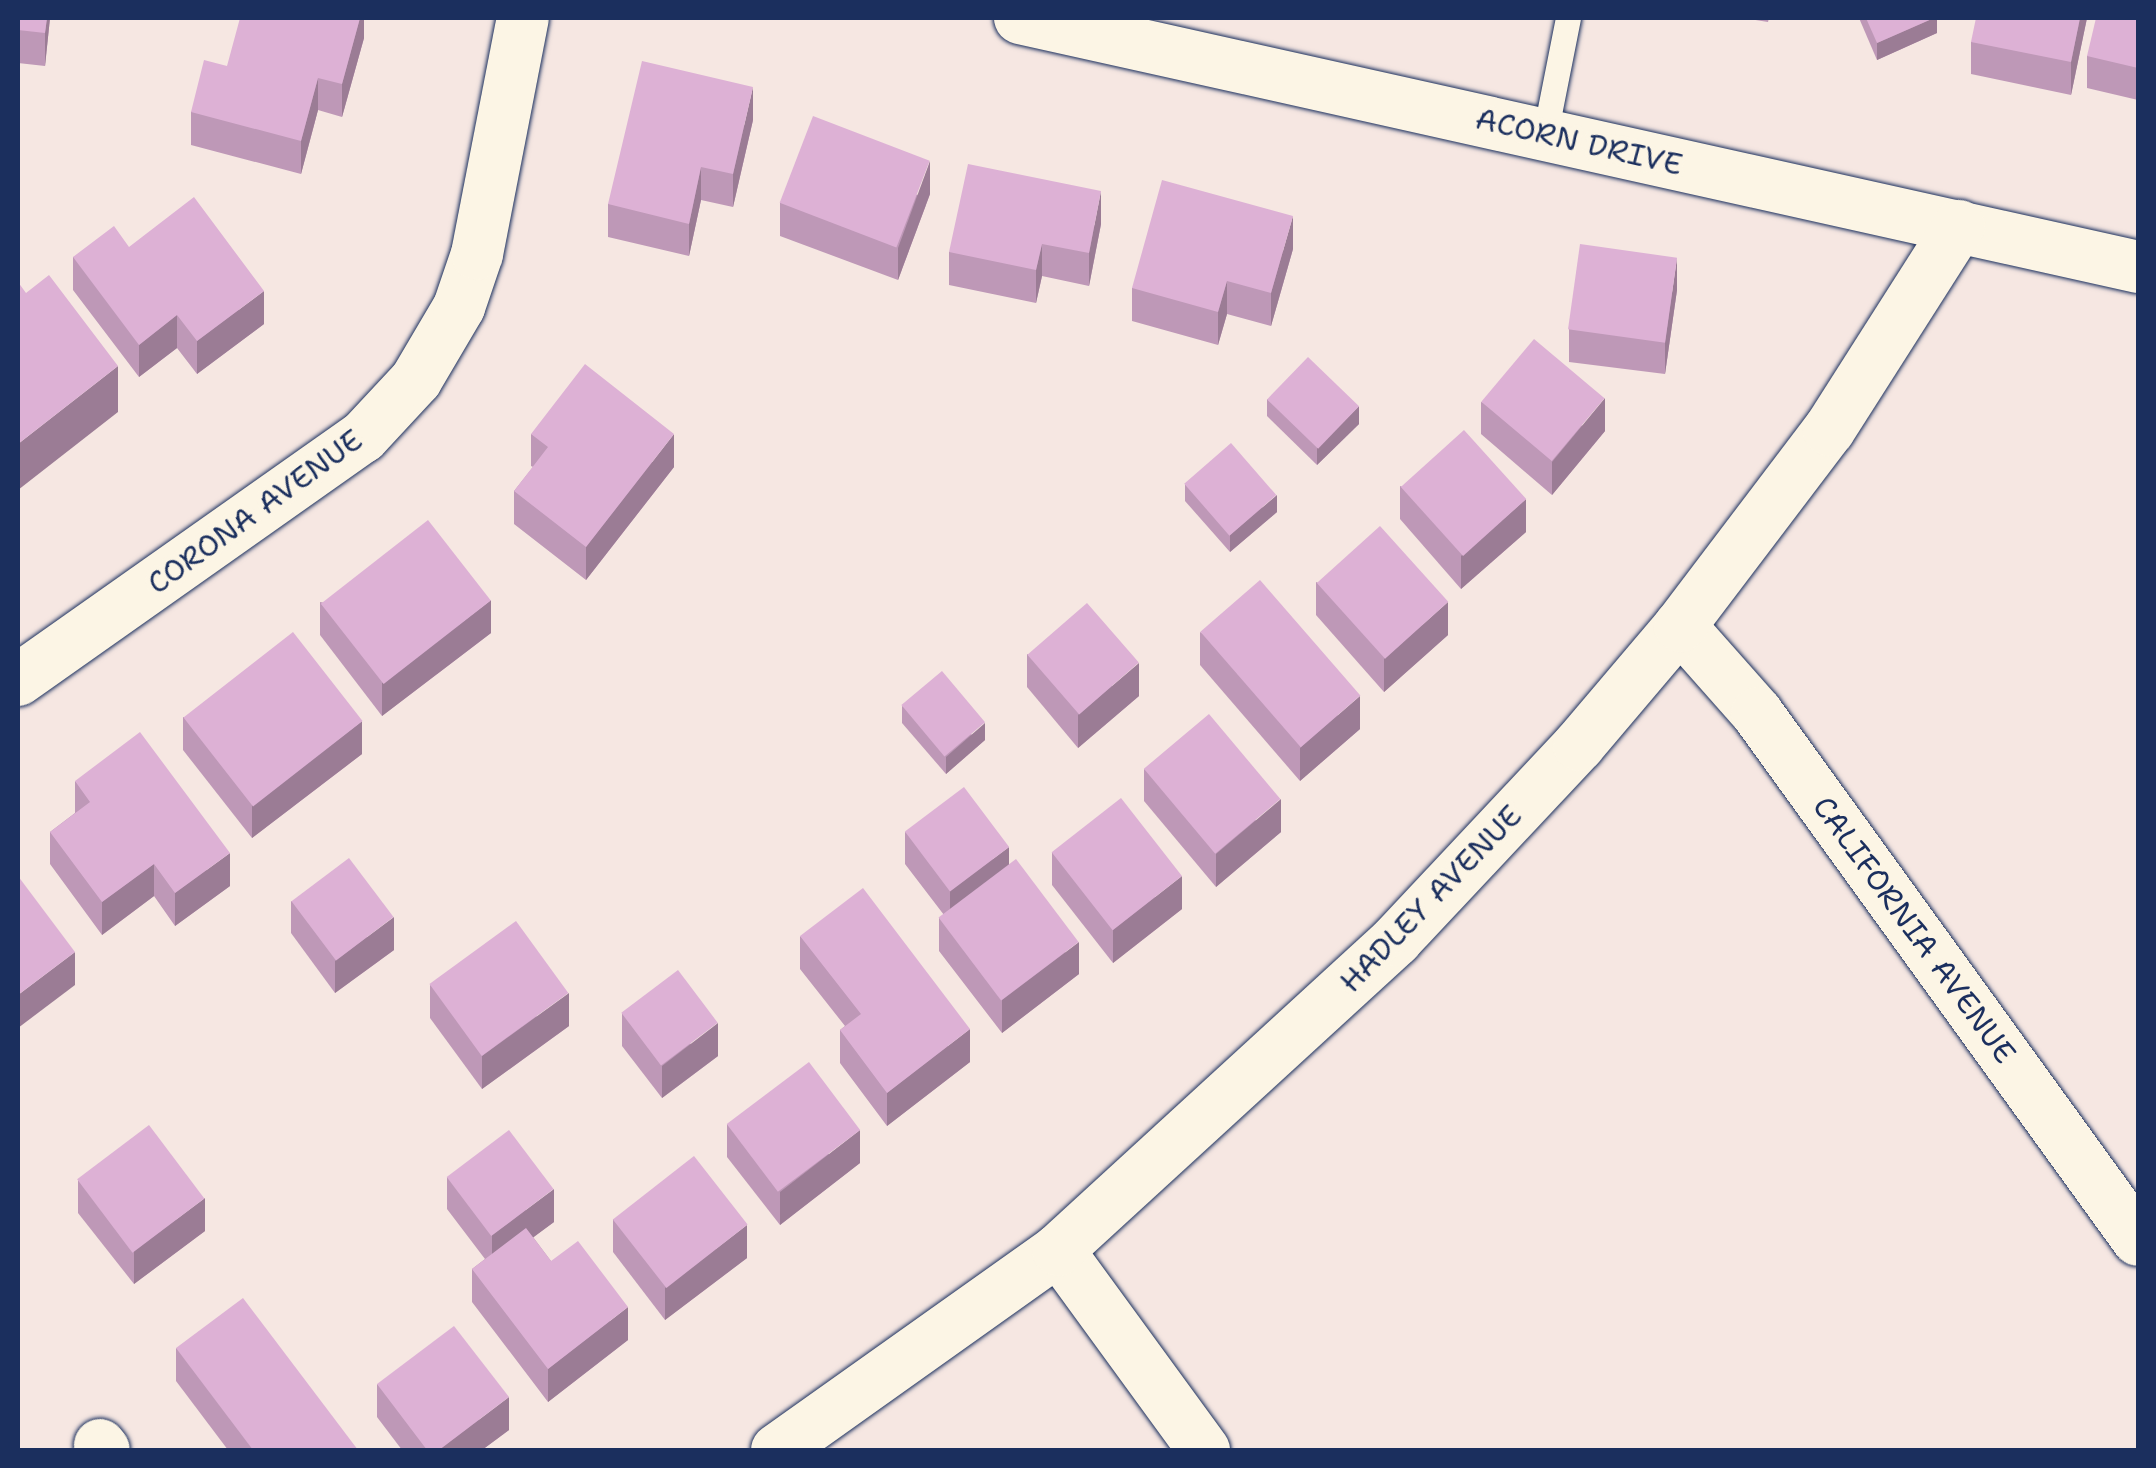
<!DOCTYPE html>
<html>
<head>
<meta charset="utf-8">
<style>
	body { margin:0 }
	#map { position:relative; width:2156px; height:1468px; overflow:hidden; background:#f6e7e2; font-family:"Shantell Sans",sans-serif }
	div>[style] { position:absolute }
	.roads { filter:drop-shadow(0 0 2px #1b2f5e) drop-shadow(0 0 2px #1b2f5e) }
	.lane>* { height:25px; margin:-12.5px; padding:0 12.5px; transform-origin:12.5px; border-radius:12.5px; background:#fcf5e5 }
	.street>* { height:52px; margin:-26px; padding:0 26px; transform-origin:26px; border-radius:26px; background:#fcf5e5 }
	.wall>* { inset:0; background:#be98b7 }
	.shaded-wall>* { inset:0; background:#9b7c95 }
	.building>* { inset:0; background:#ddb1d5; transform-origin:0 0 }
	span { translate:-50% -50%; white-space:nowrap; text-align:center; line-height:1.15; -webkit-text-stroke:10px #fcf5e5; paint-order:stroke }
	.street-label { font-size:30px; color:#1b2f5e }
	.frame { position:absolute; inset:0; border:20px solid #1b2f5e; pointer-events:none }
</style>
</head>
<body>
<div id="map">
	<div class="roads">
		<div class="lane">
			<i style="left:1545px;top:134px;width:118px;rotate:-78.8deg"></i>
		</div>
		<div class="street">
			<i style="left:1020px;top:18px;width:1145px;rotate:12.56deg"></i>
			<i style="left:1680px;top:626px;width:116px;rotate:48.5deg"></i>
			<i style="left:1757px;top:713px;width:650px;rotate:54.13deg"></i>
			<i style="left:18px;top:680px;width:422px;rotate:-35.2deg"></i>
			<i style="left:363px;top:437px;width:78px;rotate:-47.1deg"></i>
			<i style="left:416px;top:380px;width:85px;rotate:-59.5deg"></i>
			<i style="left:459px;top:307px;width:56px;rotate:-71.2deg"></i>
			<i style="left:477px;top:254px;width:240px;rotate:-79deg"></i>
			<i style="left:1058px;top:1250px;width:248px;rotate:53.9deg"></i>
			<i style="left:100px;top:1445px;width:6px;rotate:51deg"></i>
			<i style="left:777px;top:1450px;width:345px;rotate:-35.4deg"></i>
			<i style="left:1058px;top:1250px;width:459px;rotate:-42.5deg"></i>
			<i style="left:1396px;top:940px;width:267px;rotate:-46.8deg"></i>
			<i style="left:1579px;top:745px;width:156px;rotate:-49.7deg"></i>
			<i style="left:1680px;top:626px;width:246px;rotate:-52.8deg"></i>
			<i style="left:1829px;top:430px;width:242px;rotate:-57.5deg"></i>
		</div>
	</div>
	<div class="wall">
		<i style="clip-path:polygon(18px 18px,50px 18px,45px 66px,18px 63px)"></i>
		<i style="clip-path:polygon(364px 18px,364px 38px,342px 117px,318px 110px,301px 174px,191px 145px,191px 112px,227px 66px)"></i>
		<i style="clip-path:polygon(1743px 18px,1769px 18px,1768px 22px)"></i>
		<i style="clip-path:polygon(1859px 18px,1937px 18px,1937px 33px,1877px 60px)"></i>
		<i style="clip-path:polygon(2087px 18px,2071px 95px,1971px 74px,1971px 42px)"></i>
		<i style="clip-path:polygon(2138px 18px,2138px 100px,2087px 88px,2087px 56px)"></i>
		<i style="clip-path:polygon(753px 120px,733px 207px,701px 200px,689px 256px,608px 237px,608px 204px)"></i>
		<i style="clip-path:polygon(930px 194px,898px 280px,780px 236px,780px 203px)"></i>
		<i style="clip-path:polygon(1101px 224px,1089px 286px,1042px 276px,1036px 303px,949px 285px,949px 252px)"></i>
		<i style="clip-path:polygon(129px 247px,264px 324px,197px 374px,177px 348px,139px 377px,73px 290px,73px 257px)"></i>
		<i style="clip-path:polygon(1293px 249px,1271px 326px,1227px 314px,1218px 345px,1132px 321px,1132px 288px)"></i>
		<i style="clip-path:polygon(1677px 290px,1665px 374px,1569px 362px,1569px 329px)"></i>
		<i style="clip-path:polygon(1267px 399px,1359px 424px,1317px 465px,1267px 416px)"></i>
		<i style="clip-path:polygon(1481px 402px,1605px 431px,1552px 495px,1481px 434px)"></i>
		<i style="clip-path:polygon(531px 434px,674px 467px,586px 580px,514px 524px,514px 491px,533px 467px,531px 466px)"></i>
		<i style="clip-path:polygon(1185px 484px,1277px 512px,1230px 552px,1185px 501px)"></i>
		<i style="clip-path:polygon(1400px 486px,1526px 532px,1461px 589px,1400px 519px)"></i>
		<i style="clip-path:polygon(1316px 582px,1448px 635px,1384px 692px,1316px 615px)"></i>
		<i style="clip-path:polygon(320px 602px,491px 633px,382px 716px,320px 635px)"></i>
		<i style="clip-path:polygon(1200px 632px,1360px 729px,1300px 781px,1200px 665px)"></i>
		<i style="clip-path:polygon(1027px 654px,1139px 696px,1078px 748px,1027px 687px)"></i>
		<i style="clip-path:polygon(902px 706px,985px 740px,946px 774px,902px 723px)"></i>
		<i style="clip-path:polygon(183px 717px,362px 754px,252px 838px,183px 750px)"></i>
		<i style="clip-path:polygon(1144px 769px,1281px 832px,1216px 887px,1144px 801px)"></i>
		<i style="clip-path:polygon(75px 781px,230px 886px,175px 926px,154px 896px,102px 935px,50px 864px,50px 832px,75px 813px)"></i>
		<i style="clip-path:polygon(905px 832px,1009px 864px,1079px 974px,1002px 1033px,939px 951px,939px 918px,944px 915px,905px 864px)"></i>
		<i style="clip-path:polygon(1052px 852px,1182px 909px,1113px 963px,1052px 885px)"></i>
		<i style="clip-path:polygon(291px 901px,394px 950px,335px 993px,291px 933px)"></i>
		<i style="clip-path:polygon(800px 936px,970px 1062px,887px 1126px,840px 1063px,840px 1030px,845px 1026px,800px 969px)"></i>
		<i style="clip-path:polygon(430px 985px,569px 1026px,482px 1089px,430px 1018px)"></i>
		<i style="clip-path:polygon(622px 1013px,718px 1056px,662px 1098px,622px 1046px)"></i>
		<i style="clip-path:polygon(727px 1124px,860px 1163px,780px 1225px,727px 1157px)"></i>
		<i style="clip-path:polygon(447px 1177px,554px 1222px,533px 1237px,551px 1261px,628px 1340px,548px 1402px,472px 1302px,472px 1269px,485px 1259px,447px 1209px)"></i>
		<i style="clip-path:polygon(78px 1180px,205px 1231px,134px 1284px,78px 1213px)"></i>
		<i style="clip-path:polygon(613px 1219px,747px 1258px,665px 1320px,613px 1252px)"></i>
		<i style="clip-path:polygon(176px 1348px,358px 1450px,228px 1450px,176px 1381px)"></i>
		<i style="clip-path:polygon(377px 1384px,509px 1430px,482px 1450px,402px 1450px,377px 1417px)"></i>
	</div>
	<div class="shaded-wall">
		<i style="clip-path:polygon(47px 18px,50px 18px,45px 66px,45px 33px)"></i>
		<i style="clip-path:polygon(360px 18px,364px 18px,364px 38px,342px 117px,342px 84px)"></i>
		<i style="clip-path:polygon(1934px 18px,1937px 18px,1937px 33px,1877px 60px,1877px 43px)"></i>
		<i style="clip-path:polygon(2080px 18px,2087px 18px,2071px 95px,2071px 62px)"></i>
		<i style="clip-path:polygon(318px 78px,318px 110px,301px 174px,301px 141px)"></i>
		<i style="clip-path:polygon(753px 87px,753px 120px,733px 207px,733px 174px)"></i>
		<i style="clip-path:polygon(930px 161px,930px 194px,898px 280px,898px 248px)"></i>
		<i style="clip-path:polygon(701px 167px,701px 200px,689px 256px,689px 224px)"></i>
		<i style="clip-path:polygon(1101px 191px,1101px 224px,1089px 286px,1089px 253px)"></i>
		<i style="clip-path:polygon(1293px 216px,1293px 249px,1271px 326px,1271px 293px)"></i>
		<i style="clip-path:polygon(1042px 244px,1042px 276px,1036px 303px,1036px 270px)"></i>
		<i style="clip-path:polygon(1677px 258px,1677px 290px,1665px 374px,1665px 342px)"></i>
		<i style="clip-path:polygon(1227px 281px,1227px 314px,1218px 345px,1218px 312px)"></i>
		<i style="clip-path:polygon(264px 291px,264px 324px,197px 374px,197px 341px)"></i>
		<i style="clip-path:polygon(177px 315px,177px 348px,139px 377px,139px 345px)"></i>
		<i style="clip-path:polygon(118px 366px,118px 412px,18px 490px,18px 444px)"></i>
		<i style="clip-path:polygon(1605px 398px,1605px 431px,1552px 495px,1552px 462px)"></i>
		<i style="clip-path:polygon(1359px 406px,1359px 424px,1317px 465px,1317px 448px)"></i>
		<i style="clip-path:polygon(674px 434px,674px 467px,586px 580px,586px 547px)"></i>
		<i style="clip-path:polygon(1277px 495px,1277px 512px,1230px 552px,1230px 535px)"></i>
		<i style="clip-path:polygon(1526px 499px,1526px 532px,1461px 589px,1461px 556px)"></i>
		<i style="clip-path:polygon(491px 600px,491px 633px,382px 716px,382px 683px)"></i>
		<i style="clip-path:polygon(1448px 602px,1448px 635px,1384px 692px,1384px 659px)"></i>
		<i style="clip-path:polygon(1139px 663px,1139px 696px,1078px 748px,1078px 715px)"></i>
		<i style="clip-path:polygon(1360px 696px,1360px 729px,1300px 781px,1300px 748px)"></i>
		<i style="clip-path:polygon(362px 721px,362px 754px,252px 838px,252px 805px)"></i>
		<i style="clip-path:polygon(985px 723px,985px 740px,946px 774px,946px 757px)"></i>
		<i style="clip-path:polygon(1281px 799px,1281px 832px,1216px 887px,1216px 854px)"></i>
		<i style="clip-path:polygon(1009px 847px,1009px 879px,950px 924px,950px 891px)"></i>
		<i style="clip-path:polygon(230px 853px,230px 886px,175px 926px,175px 893px)"></i>
		<i style="clip-path:polygon(154px 864px,154px 896px,102px 935px,102px 902px)"></i>
		<i style="clip-path:polygon(1182px 876px,1182px 909px,1113px 963px,1113px 930px)"></i>
		<i style="clip-path:polygon(394px 917px,394px 950px,335px 993px,335px 961px)"></i>
		<i style="clip-path:polygon(1079px 942px,1079px 974px,1002px 1033px,1002px 1000px)"></i>
		<i style="clip-path:polygon(75px 952px,75px 985px,18px 1028px,18px 995px)"></i>
		<i style="clip-path:polygon(569px 993px,569px 1026px,482px 1089px,482px 1056px)"></i>
		<i style="clip-path:polygon(718px 1023px,718px 1056px,662px 1098px,662px 1066px)"></i>
		<i style="clip-path:polygon(970px 1029px,970px 1062px,887px 1126px,887px 1093px)"></i>
		<i style="clip-path:polygon(860px 1130px,860px 1163px,780px 1225px,780px 1192px)"></i>
		<i style="clip-path:polygon(554px 1189px,554px 1222px,492px 1268px,492px 1235px)"></i>
		<i style="clip-path:polygon(205px 1198px,205px 1231px,134px 1284px,134px 1251px)"></i>
		<i style="clip-path:polygon(747px 1225px,747px 1258px,665px 1320px,665px 1288px)"></i>
		<i style="clip-path:polygon(628px 1307px,628px 1340px,548px 1402px,548px 1369px)"></i>
		<i style="clip-path:polygon(509px 1397px,509px 1430px,482px 1450px,439px 1450px)"></i>
	</div>
	<div class="building">
		<i style="clip-path:polygon(18px 18px,47px 18px,45px 33px,18px 30px)"></i>
		<i style="clip-path:polygon(240px 18px,360px 18px,342px 84px,318px 78px,301px 141px,191px 112px,204px 60px,227px 66px)"></i>
		<i style="clip-path:polygon(1866px 18px,1934px 18px,1877px 43px)"></i>
		<i style="clip-path:polygon(1976px 18px,2080px 18px,2071px 62px,1971px 42px)"></i>
		<i style="clip-path:polygon(2096px 18px,2138px 18px,2138px 68px,2087px 56px)"></i>
		<i style="clip-path:polygon(642px 61px,753px 87px,733px 174px,701px 167px,689px 224px,608px 204px)"></i>
		<i style="left:813px;top:116px;width:125px;height:93px;rotate:21deg"></i>
		<i style="clip-path:polygon(968px 164px,1101px 191px,1089px 253px,1042px 244px,1036px 270px,949px 252px)"></i>
		<i style="clip-path:polygon(1162px 180px,1293px 216px,1271px 293px,1227px 281px,1218px 312px,1132px 288px)"></i>
		<i style="clip-path:polygon(194px 197px,264px 291px,197px 341px,177px 315px,139px 345px,73px 257px,114px 226px,129px 247px)"></i>
		<i style="left:1580px;top:244px;width:98px;height:86px;rotate:8deg"></i>
		<i style="clip-path:polygon(49px 275px,118px 366px,18px 444px,18px 282px,26px 293px)"></i>
		<i style="left:1534px;top:339px;width:92px;height:82px;rotate:40deg"></i>
		<i style="left:1308px;top:357px;width:71px;height:59px;rotate:44deg"></i>
		<i style="clip-path:polygon(585px 364px,674px 434px,586px 547px,514px 491px,548px 447px,531px 434px)"></i>
		<i style="left:1464px;top:430px;width:93px;height:85px;rotate:48deg"></i>
		<i style="left:1231px;top:443px;width:69px;height:62px;rotate:49deg"></i>
		<i style="left:428px;top:520px;width:102px;height:136px;rotate:52deg"></i>
		<i style="left:1380px;top:526px;width:102px;height:85px;rotate:48deg"></i>
		<i style="left:1260px;top:580px;width:153px;height:79px;rotate:49deg"></i>
		<i style="left:1087px;top:603px;width:79px;height:79px;rotate:49deg"></i>
		<i style="left:293px;top:632px;width:113px;height:139px;rotate:52deg"></i>
		<i style="left:942px;top:671px;width:67px;height:53px;rotate:50deg"></i>
		<i style="left:1209px;top:714px;width:111px;height:85px;rotate:50deg"></i>
		<i style="clip-path:polygon(140px 732px,230px 853px,175px 893px,154px 864px,102px 902px,50px 832px,90px 802px,75px 781px)"></i>
		<i style="left:964px;top:787px;width:75px;height:74px;rotate:53deg"></i>
		<i style="left:1121px;top:798px;width:99px;height:88px;rotate:52deg"></i>
		<i style="left:349px;top:858px;width:74px;height:72px;rotate:53deg"></i>
		<i style="left:1016px;top:859px;width:104px;height:97px;rotate:53deg"></i>
		<i style="clip-path:polygon(18px 876px,75px 952px,18px 995px)"></i>
		<i style="clip-path:polygon(863px 888px,970px 1029px,887px 1093px,840px 1030px,861px 1014px,800px 936px)"></i>
		<i style="left:516px;top:921px;width:89px;height:107px;rotate:54deg"></i>
		<i style="left:678px;top:970px;width:66px;height:71px;rotate:53deg"></i>
		<i style="left:809px;top:1062px;width:85px;height:103px;rotate:53deg"></i>
		<i style="left:149px;top:1125px;width:92px;height:90px;rotate:53deg"></i>
		<i style="left:509px;top:1130px;width:74px;height:78px;rotate:53deg"></i>
		<i style="left:694px;top:1156px;width:87px;height:103px;rotate:52deg"></i>
		<i style="clip-path:polygon(526px 1228px,551px 1261px,578px 1241px,628px 1307px,548px 1369px,472px 1269px)"></i>
		<i style="clip-path:polygon(243px 1298px,358px 1450px,253px 1450px,176px 1348px)"></i>
		<i style="clip-path:polygon(454px 1326px,509px 1397px,439px 1450px,427px 1450px,377px 1384px)"></i>
	</div>
	<div class="street-label">
		<span style="left:1579px;top:142px;rotate:13deg">ACORN DRIVE</span>
		<span style="left:255px;top:512px;rotate:-36deg">CORONA AVENUE</span>
		<span style="left:1431px;top:899px;rotate:-46deg">HADLEY AVENUE</span>
		<span style="left:1914px;top:930px;rotate:54deg">CALIFORNIA AVENUE</span>
	</div>
	<div class="frame"></div>
</div>
</body>
</html>
